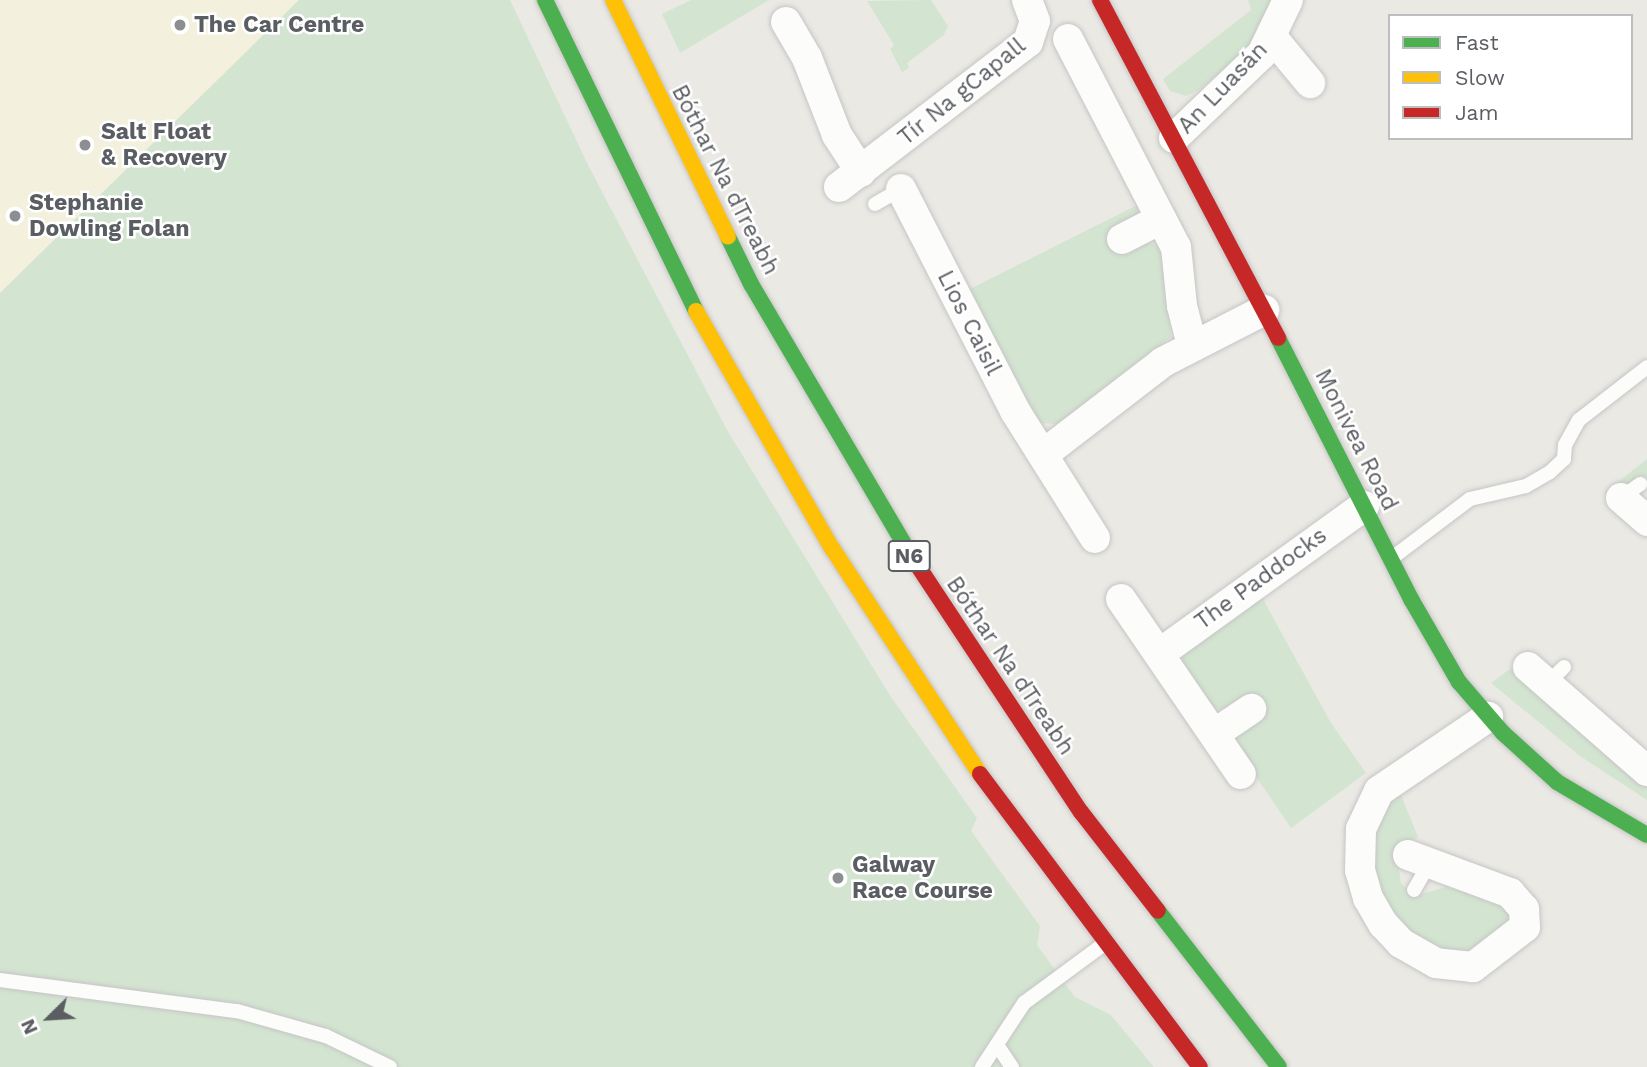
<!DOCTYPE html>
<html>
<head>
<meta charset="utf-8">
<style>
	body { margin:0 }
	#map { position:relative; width:1647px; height:1067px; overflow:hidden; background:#eae9e4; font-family:"Work Sans",sans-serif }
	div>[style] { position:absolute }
	.commercial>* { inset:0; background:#f3f0dd }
	.green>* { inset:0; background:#d3e5d1 }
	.roads { filter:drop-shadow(0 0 2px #c6c5c5) drop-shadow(0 0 2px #c6c5c5) }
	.lane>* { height:14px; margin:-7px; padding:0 7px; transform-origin:7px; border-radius:7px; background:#fcfcfb }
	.street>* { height:30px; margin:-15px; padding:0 15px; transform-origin:15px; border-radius:15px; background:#fcfcfb }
	.fast>* { height:16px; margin:-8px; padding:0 8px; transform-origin:8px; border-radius:8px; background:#4caf50 }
	.slow>* { height:16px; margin:-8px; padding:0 8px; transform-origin:8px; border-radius:8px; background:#ffc107 }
	.jam>* { height:16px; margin:-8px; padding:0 8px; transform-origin:8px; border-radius:8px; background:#c62828 }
	.dots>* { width:19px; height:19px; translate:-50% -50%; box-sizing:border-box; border:4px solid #fff; border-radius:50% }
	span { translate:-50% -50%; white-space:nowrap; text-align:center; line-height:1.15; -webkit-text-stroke:5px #fff; paint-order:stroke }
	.shield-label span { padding:2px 5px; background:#fff; border:2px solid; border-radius:5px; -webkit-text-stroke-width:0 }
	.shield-label { font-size:21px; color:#5a5d62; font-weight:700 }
	.poi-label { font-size:23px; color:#5a5d62; font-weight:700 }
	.left { translate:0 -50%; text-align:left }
	.street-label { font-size:23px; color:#5a5d62 }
	.legend { position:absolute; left:1388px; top:14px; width:245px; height:126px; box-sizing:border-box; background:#fff; border:2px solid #bdbec0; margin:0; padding:9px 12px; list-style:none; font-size:21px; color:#5a5d62 }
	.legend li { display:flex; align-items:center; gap:14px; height:35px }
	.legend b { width:35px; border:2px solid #bdbec0 }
	.north { position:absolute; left:14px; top:983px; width:70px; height:70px; -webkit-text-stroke:5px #fff; paint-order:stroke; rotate:246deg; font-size:19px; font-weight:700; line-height:28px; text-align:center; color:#5a5d62 }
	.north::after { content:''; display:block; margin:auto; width:24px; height:32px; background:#5a5d62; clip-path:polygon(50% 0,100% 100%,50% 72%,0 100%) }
</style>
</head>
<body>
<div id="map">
	<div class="commercial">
		<i style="clip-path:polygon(0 0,299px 0,0 293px)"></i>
	</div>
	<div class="green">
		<i style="clip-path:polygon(299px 0,510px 0,588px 165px,727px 430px,891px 697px,977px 818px,971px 831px,1040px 926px,1037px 945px,1075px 997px,1111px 1015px,1154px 1067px,0 1067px,0 293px)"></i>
		<i style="clip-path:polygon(691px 0,769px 0,680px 53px,662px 14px)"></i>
		<i style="clip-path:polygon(931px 0,948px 26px,944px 35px,907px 63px,909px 68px,902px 72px,890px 49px,894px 45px,867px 1px)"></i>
		<i style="clip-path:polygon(1248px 0,1272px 0,1244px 54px,1197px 91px,1186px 96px,1170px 91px,1163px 79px,1251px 10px)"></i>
		<i style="clip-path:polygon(1137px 205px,1144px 242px,1164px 247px,1171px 337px,1061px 424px,1039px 423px,968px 290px)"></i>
		<i style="clip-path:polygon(1647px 459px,1647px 485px,1640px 476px,1611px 500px,1605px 492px)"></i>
		<i style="clip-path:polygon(1259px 592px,1331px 723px,1366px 773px,1291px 828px,1236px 747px,1236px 735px,1260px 714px,1246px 695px,1227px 708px,1211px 709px,1183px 665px,1183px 653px)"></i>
		<i style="clip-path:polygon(1511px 668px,1647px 787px,1647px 800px,1580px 756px,1491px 683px)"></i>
		<i style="clip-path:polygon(1399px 790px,1418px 837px,1404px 846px,1398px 863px,1401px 883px,1415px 896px,1446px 887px,1499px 900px,1511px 916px,1507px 932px,1456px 958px,1414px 939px,1381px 900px,1372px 873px,1377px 819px)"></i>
	</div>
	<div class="roads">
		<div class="lane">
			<i style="left:875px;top:204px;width:30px;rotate:-30deg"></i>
			<i style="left:1621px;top:498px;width:24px;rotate:-36deg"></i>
			<i style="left:1392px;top:558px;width:98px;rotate:-37.1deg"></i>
			<i style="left:1470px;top:499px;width:57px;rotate:-13.1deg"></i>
			<i style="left:1526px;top:486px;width:28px;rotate:-30deg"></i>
			<i style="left:1550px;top:472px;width:19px;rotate:-43deg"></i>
			<i style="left:1564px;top:459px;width:14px;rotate:-86deg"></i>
			<i style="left:1565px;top:445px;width:29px;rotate:-61deg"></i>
			<i style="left:1579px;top:420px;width:86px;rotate:-37.9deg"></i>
			<i style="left:1547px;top:684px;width:24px;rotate:-45deg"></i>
			<i style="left:1414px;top:890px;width:30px;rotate:-60deg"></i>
			<i style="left:0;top:980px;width:239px;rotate:7.5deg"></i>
			<i style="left:237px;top:1011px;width:92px;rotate:15.7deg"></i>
			<i style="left:326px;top:1036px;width:71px;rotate:25.8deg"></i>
			<i style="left:997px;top:1045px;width:27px;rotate:56deg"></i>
			<i style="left:982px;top:1067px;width:77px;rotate:-56.7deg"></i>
			<i style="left:1024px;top:1003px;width:99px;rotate:-36.4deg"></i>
		</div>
		<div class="street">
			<i style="left:786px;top:22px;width:42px;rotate:59.7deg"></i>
			<i style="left:807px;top:58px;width:83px;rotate:68.7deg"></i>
			<i style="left:837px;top:135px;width:44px;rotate:57deg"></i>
			<i style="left:1272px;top:37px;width:60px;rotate:50.4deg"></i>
			<i style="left:1068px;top:39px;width:234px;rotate:62.6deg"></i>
			<i style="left:1176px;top:247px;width:59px;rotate:84.2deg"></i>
			<i style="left:1182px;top:306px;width:40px;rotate:75.6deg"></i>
			<i style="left:1174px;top:138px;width:122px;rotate:-43.7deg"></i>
			<i style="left:1262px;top:54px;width:60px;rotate:-64.3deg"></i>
			<i style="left:839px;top:187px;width:238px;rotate:-37.5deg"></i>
			<i style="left:1028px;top:42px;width:22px;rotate:-72deg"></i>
			<i style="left:1035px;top:21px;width:22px;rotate:-111deg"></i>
			<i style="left:901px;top:189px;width:250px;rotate:62.8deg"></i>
			<i style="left:1015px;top:411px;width:150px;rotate:57.8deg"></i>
			<i style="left:1122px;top:239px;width:44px;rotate:-27.1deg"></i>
			<i style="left:1045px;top:453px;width:149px;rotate:-37.6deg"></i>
			<i style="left:1163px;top:362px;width:114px;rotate:-27.2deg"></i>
			<i style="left:1621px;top:498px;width:35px;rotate:41deg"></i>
			<i style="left:1121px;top:599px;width:212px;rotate:55.6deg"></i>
			<i style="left:1159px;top:654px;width:253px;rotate:-35.8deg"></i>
			<i style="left:1528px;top:667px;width:158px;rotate:41.2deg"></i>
			<i style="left:1214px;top:734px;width:45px;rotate:-34deg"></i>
			<i style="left:1408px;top:855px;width:109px;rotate:20.4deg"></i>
			<i style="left:1510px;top:893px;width:21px;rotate:49deg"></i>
			<i style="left:1524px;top:909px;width:18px;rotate:87deg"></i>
			<i style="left:1525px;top:927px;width:66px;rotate:142.4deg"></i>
			<i style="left:1473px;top:967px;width:37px;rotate:-174deg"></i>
			<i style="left:1436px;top:963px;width:40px;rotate:-150.3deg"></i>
			<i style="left:1401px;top:943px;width:26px;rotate:-133deg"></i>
			<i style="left:1383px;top:924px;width:30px;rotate:-120deg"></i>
			<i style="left:1368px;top:898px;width:29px;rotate:-106deg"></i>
			<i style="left:1360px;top:870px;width:41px;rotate:-88.6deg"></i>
			<i style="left:1361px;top:829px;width:42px;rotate:-64.7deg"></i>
			<i style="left:1379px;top:791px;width:132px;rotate:-34.2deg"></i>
		</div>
		<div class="fast">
			<i style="left:545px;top:0;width:346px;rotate:64.1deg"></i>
			<i style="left:728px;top:237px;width:52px;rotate:63.9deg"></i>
			<i style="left:751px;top:284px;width:317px;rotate:59.5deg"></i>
			<i style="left:1278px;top:338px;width:293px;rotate:63deg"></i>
			<i style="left:1411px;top:599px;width:96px;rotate:60deg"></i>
			<i style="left:1459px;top:682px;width:67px;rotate:49.2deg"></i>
			<i style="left:1503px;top:733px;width:73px;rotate:42.2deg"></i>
			<i style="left:1557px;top:782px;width:104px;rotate:30.5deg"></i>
			<i style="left:1158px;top:911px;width:197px;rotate:52.2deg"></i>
		</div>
		<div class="slow">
			<i style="left:613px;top:0;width:263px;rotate:64.1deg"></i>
			<i style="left:696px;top:311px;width:273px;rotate:60.2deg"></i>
			<i style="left:832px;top:548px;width:270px;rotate:56.8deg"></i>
		</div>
		<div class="jam">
			<i style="left:1100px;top:0;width:382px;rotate:62.2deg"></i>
			<i style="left:912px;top:557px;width:306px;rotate:56.5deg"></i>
			<i style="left:1081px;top:812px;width:125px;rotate:52.1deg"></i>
			<i style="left:980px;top:774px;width:366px;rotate:53.1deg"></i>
		</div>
	</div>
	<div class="dots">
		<i style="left:180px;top:25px;background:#8c8e90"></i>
		<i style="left:85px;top:145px;background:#8c8e90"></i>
		<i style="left:15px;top:216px;background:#8c8e90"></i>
		<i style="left:838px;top:878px;background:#8c8e90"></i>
	</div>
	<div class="shield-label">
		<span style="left:909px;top:556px">N6</span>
	</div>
	<div class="poi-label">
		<span class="left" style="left:194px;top:25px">The Car Centre</span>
		<span class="left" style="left:101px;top:145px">Salt Float<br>&amp; Recovery</span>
		<span class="left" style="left:29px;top:216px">Stephanie<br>Dowling Folan</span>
		<span class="left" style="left:852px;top:878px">Galway<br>Race Course</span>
	</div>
	<div class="street-label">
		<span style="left:1223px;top:88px;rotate:-46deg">An Luasán</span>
		<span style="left:962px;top:92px;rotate:-39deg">Tír Na gCapall</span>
		<span style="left:725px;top:180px;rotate:63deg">Bóthar Na dTreabh</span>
		<span style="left:969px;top:323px;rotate:63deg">Lios Caisil</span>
		<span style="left:1356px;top:440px;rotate:63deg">Monivea Road</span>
		<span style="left:1261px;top:579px;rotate:-36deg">The Paddocks</span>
		<span style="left:1010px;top:666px;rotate:56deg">Bóthar Na dTreabh</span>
	</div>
	<ul class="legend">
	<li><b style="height:9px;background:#4caf50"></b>Fast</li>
	<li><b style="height:9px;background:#ffc107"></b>Slow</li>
	<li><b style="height:9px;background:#c62828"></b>Jam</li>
	</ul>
	<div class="north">N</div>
</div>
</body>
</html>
